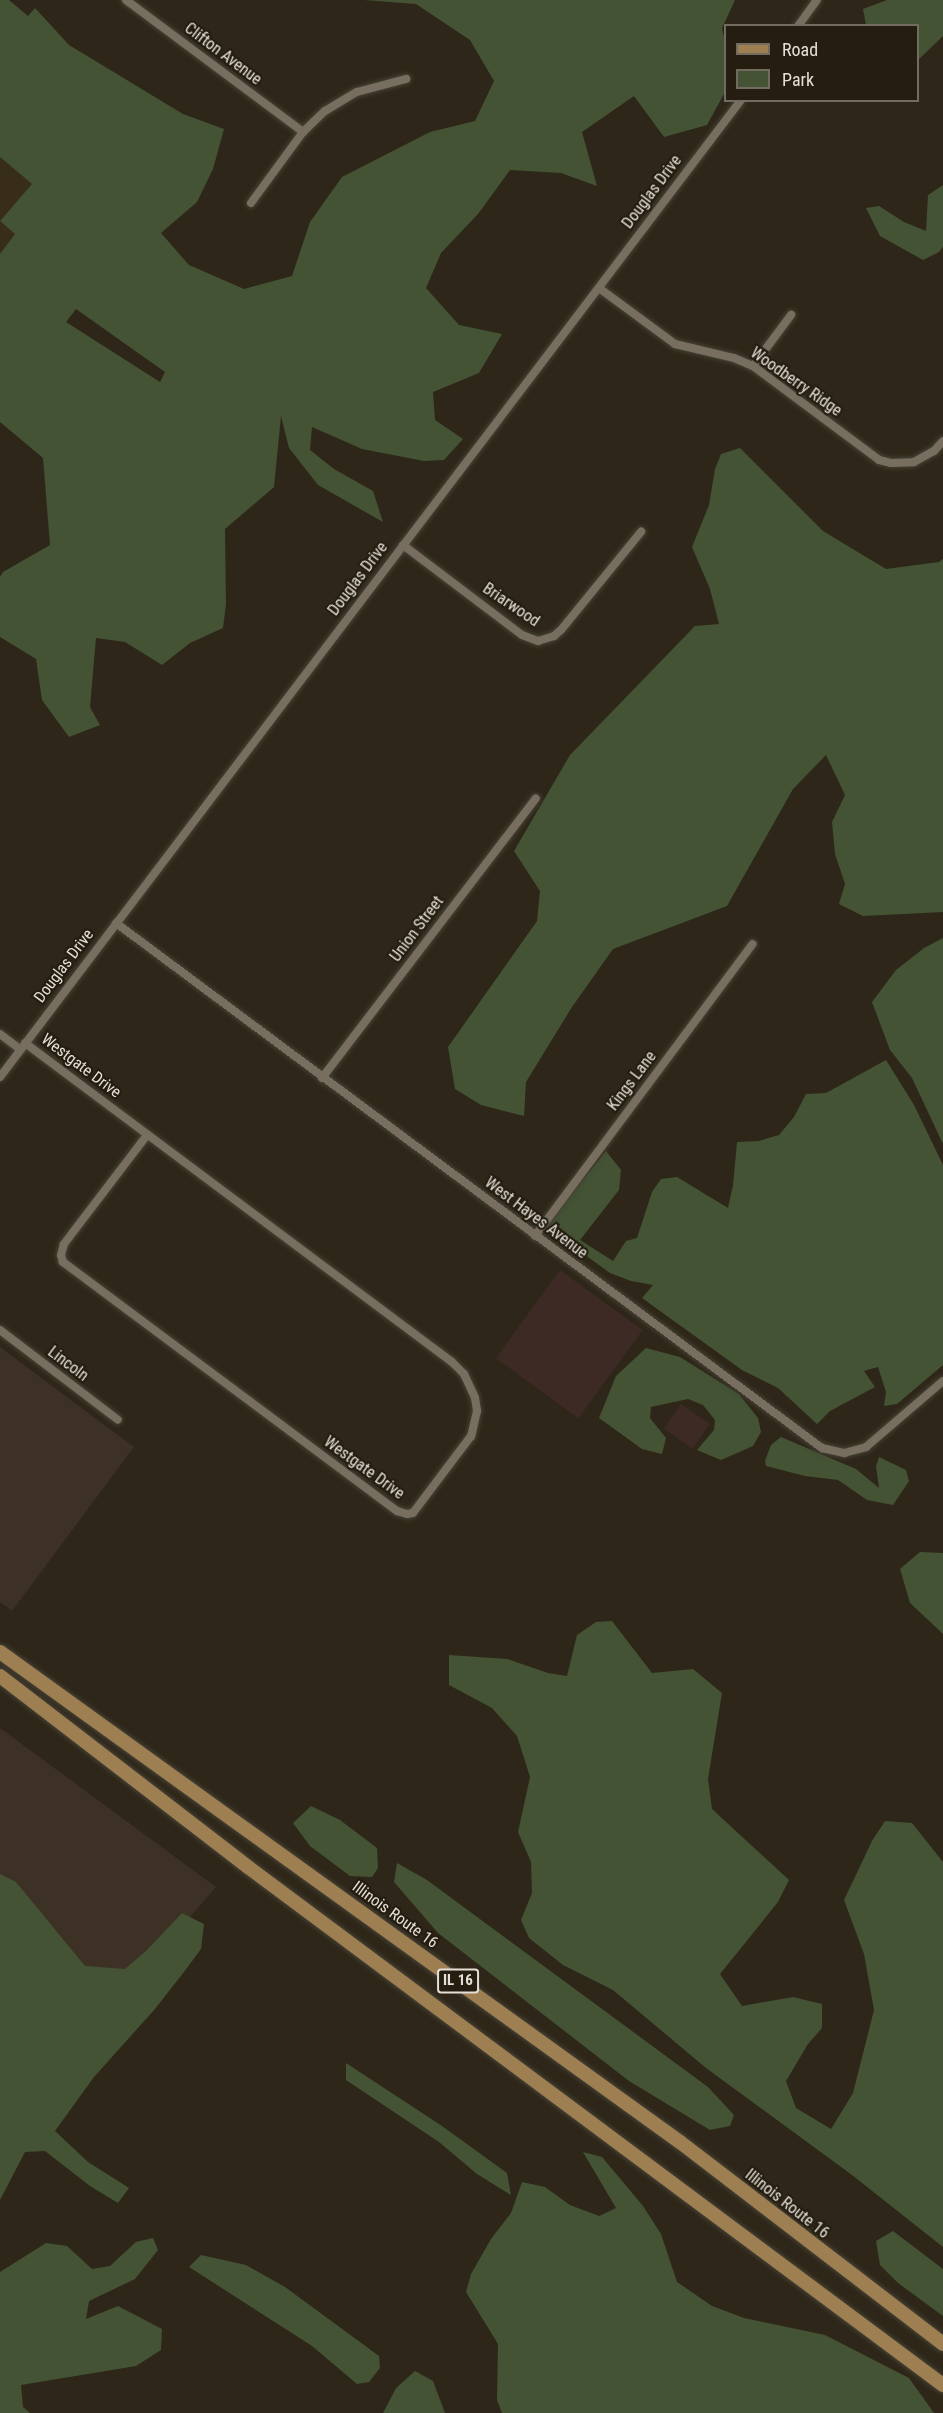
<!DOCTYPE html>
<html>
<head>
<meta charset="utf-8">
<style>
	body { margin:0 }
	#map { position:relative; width:943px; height:2413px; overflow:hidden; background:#2e2719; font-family:"Roboto Condensed",sans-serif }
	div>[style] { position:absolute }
	.commercial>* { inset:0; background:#3d3024 }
	.industrial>* { inset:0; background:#3d2a25; transform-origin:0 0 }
	.built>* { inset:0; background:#372d19 }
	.green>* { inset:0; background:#435334 }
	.roads { filter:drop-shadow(0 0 2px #474237) drop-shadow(0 0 2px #474237) }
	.minor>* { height:8px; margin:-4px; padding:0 4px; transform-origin:4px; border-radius:4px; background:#776e5f }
	.primary>* { height:14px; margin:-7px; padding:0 7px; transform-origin:7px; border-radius:7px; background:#9e7f52 }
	span { translate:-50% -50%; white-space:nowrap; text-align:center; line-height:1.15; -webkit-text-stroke:4.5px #241d10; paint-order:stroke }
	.shield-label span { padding:2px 4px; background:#241d10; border:2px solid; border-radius:4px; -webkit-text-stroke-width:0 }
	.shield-label { font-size:15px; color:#e4dfd7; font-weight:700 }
	.street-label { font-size:16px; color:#e4dfd7 }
	.legend { position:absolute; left:724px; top:24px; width:195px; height:78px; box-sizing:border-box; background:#241d10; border:2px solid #716b60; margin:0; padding:8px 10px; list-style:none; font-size:18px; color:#e4dfd7 }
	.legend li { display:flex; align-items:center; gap:12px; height:30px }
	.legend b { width:30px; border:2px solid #716b60 }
</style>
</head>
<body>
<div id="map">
	<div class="commercial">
		<i style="clip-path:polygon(0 1347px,134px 1447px,12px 1611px,0 1602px)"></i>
		<i style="clip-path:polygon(0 1728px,216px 1887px,119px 2000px,0 1913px)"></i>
	</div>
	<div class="industrial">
		<i style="left:560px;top:1270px;width:102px;height:109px;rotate:36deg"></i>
		<i style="left:681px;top:1404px;width:35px;height:30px;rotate:35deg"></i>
	</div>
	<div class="built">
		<i style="clip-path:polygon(0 157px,32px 184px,0 221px,16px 234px,0 254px)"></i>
	</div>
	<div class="green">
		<i style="clip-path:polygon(evenodd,0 0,9px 0,28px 16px,35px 8px,69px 45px,183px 114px,224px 129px,213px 169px,197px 202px,161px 233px,189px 265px,244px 289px,292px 276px,310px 222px,342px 177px,430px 132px,475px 121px,494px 81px,470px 40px,416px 4px,364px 0,735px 0,722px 28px,725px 41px,725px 92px,707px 125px,664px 137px,634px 96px,582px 132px,597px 186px,561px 173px,510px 170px,478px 214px,441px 253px,426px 288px,459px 325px,502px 334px,479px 373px,433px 392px,435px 420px,463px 439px,444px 460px,424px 461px,362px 449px,312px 427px,310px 450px,334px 469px,373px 491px,383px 522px,318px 485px,289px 448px,281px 416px,274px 487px,225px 529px,226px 604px,223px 628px,190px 643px,162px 665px,125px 642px,96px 638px,90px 707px,100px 725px,69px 737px,42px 700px,36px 659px,0 637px,0 577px,3px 572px,50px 545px,43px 458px,0 422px,0 254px,15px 234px,0 221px,32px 184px,0 157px,0 0,76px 309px,165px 372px,160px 382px,66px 322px,76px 309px)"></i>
		<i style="clip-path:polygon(887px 0,943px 0,943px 36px,918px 60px,918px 26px,866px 25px,863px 9px)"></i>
		<i style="clip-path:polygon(943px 185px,943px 247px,939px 252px,923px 260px,880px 236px,866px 208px,879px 206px,904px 222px,926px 231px,928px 195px)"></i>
		<i style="clip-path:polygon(740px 448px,823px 531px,886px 569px,939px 562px,943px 559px,943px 912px,863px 916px,839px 904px,845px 884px,835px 854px,832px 822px,845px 795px,826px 755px,793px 789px,727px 906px,613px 949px,572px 1007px,526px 1082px,524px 1116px,481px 1105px,455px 1089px,448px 1047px,537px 921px,540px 891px,514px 851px,570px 755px,695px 626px,719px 624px,710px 589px,692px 547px,709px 505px,715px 469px,721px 454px)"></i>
		<i style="clip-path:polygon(943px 938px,943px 1144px,912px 1078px,890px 1050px,872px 1002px,896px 970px,924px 948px)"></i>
		<i style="clip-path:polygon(886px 1060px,914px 1105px,943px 1165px,943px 1365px,897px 1404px,884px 1406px,886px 1392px,878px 1367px,864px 1371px,875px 1387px,830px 1411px,817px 1424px,778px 1388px,742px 1370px,642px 1298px,653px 1285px,631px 1281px,610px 1273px,545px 1226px,606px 1151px,621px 1170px,619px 1190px,580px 1240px,613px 1261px,626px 1241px,637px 1238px,652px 1192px,661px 1179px,677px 1177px,728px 1208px,733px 1185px,737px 1142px,759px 1141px,779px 1135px,794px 1117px,806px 1094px,826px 1093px)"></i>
		<i style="clip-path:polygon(646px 1348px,680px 1357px,739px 1394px,758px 1418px,761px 1432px,753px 1446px,721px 1460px,697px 1450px,714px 1430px,715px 1420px,703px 1405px,688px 1399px,651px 1407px,650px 1418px,666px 1438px,662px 1454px,642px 1449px,599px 1418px,616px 1376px)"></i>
		<i style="clip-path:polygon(781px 1437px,856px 1469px,879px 1488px,876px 1466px,879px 1457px,906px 1470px,909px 1481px,893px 1505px,867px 1500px,838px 1480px,805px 1476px,766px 1466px,765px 1461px,771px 1445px)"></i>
		<i style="clip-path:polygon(920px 1552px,943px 1553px,943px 1634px,910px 1603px,900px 1569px)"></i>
		<i style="clip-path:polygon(612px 1621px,652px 1673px,693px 1669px,722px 1693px,708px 1779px,712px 1809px,789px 1880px,778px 1902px,720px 1974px,742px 2006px,793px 1997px,822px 2004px,822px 2028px,808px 2044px,786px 2081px,796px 2108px,831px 2129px,853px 2093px,874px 2010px,864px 1954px,844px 1900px,872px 1841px,885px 1821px,912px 1823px,943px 1862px,943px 2247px,852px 2175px,706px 2068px,613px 1990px,563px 1965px,529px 1938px,521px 1920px,532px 1893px,531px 1862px,518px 1832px,530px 1777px,517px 1736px,492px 1708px,449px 1685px,449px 1655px,507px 1659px,548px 1673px,567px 1676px,577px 1635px,596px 1622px)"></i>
		<i style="clip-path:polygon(311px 1806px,340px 1820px,377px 1848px,378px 1868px,372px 1877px,350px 1876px,310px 1846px,293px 1823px)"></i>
		<i style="clip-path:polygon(397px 1863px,427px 1880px,708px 2087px,734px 2115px,730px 2126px,710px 2130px,629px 2081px,438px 1933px,394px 1882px)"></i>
		<i style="clip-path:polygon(0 1874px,16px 1882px,85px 1966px,125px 1969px,146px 1951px,182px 1913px,204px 1924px,201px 1949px,187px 1968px,155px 2009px,94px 2077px,55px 2131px,88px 2162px,129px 2188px,118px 2203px,90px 2186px,45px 2151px,25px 2152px,0 2200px)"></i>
		<i style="clip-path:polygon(346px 2063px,442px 2126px,507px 2173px,511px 2195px,477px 2174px,439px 2142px,346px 2080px)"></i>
		<i style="clip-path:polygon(583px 2152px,602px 2157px,643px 2206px,661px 2234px,677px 2282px,712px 2306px,744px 2318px,825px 2335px,909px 2378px,934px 2413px,502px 2413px,497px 2400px,498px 2344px,466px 2292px,471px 2274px,491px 2239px,511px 2213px,522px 2182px,545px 2187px,570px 2205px,599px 2216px,616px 2208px)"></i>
		<i style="clip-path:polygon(893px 2231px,943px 2269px,943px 2316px,898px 2283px,880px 2265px,876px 2241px)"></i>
		<i style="clip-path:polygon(153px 2238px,158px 2250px,135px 2279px,89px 2301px,86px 2319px,118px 2306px,162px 2329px,161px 2350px,136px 2366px,21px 2385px,23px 2407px,30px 2413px,0 2413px,0 2272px,46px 2243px,67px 2246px,92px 2269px,110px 2266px,136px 2242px)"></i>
		<i style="clip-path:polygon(201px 2255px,246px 2265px,285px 2287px,379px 2356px,380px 2368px,369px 2382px,357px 2384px,312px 2346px,189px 2267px)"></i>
		<i style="clip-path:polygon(415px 2371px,433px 2381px,445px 2413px,383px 2413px,396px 2388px)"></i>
	</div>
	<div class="roads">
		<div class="minor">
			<i style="left:126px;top:0;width:221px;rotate:36.7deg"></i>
			<i style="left:798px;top:26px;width:32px;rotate:-54deg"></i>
			<i style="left:251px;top:203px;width:88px;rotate:-53.8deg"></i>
			<i style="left:303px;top:132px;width:30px;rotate:-44deg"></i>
			<i style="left:325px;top:111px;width:37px;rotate:-31deg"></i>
			<i style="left:357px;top:92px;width:51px;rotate:-14.9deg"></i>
			<i style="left:599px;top:288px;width:94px;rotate:36.4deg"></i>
			<i style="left:675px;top:344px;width:61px;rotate:13.3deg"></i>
			<i style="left:734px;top:358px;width:21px;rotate:23deg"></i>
			<i style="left:753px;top:366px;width:157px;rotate:36.7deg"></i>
			<i style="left:879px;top:460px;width:12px;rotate:14deg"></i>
			<i style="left:891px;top:463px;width:23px;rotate:-2deg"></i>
			<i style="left:914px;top:462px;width:23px;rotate:-29deg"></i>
			<i style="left:934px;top:451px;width:13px;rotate:-48deg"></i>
			<i style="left:753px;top:366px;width:64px;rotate:-53.3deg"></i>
			<i style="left:403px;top:545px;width:149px;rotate:37.1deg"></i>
			<i style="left:522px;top:635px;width:17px;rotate:21deg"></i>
			<i style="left:538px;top:641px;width:17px;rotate:-17deg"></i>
			<i style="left:554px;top:636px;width:9px;rotate:-41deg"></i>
			<i style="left:561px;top:630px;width:127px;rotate:-50.8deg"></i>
			<i style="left:116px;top:923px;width:880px;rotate:36.64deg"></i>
			<i style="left:822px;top:1448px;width:23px;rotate:13deg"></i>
			<i style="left:844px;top:1453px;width:23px;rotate:-15deg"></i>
			<i style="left:866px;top:1447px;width:101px;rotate:-40.6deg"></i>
			<i style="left:0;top:1034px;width:25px;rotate:37deg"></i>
			<i style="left:25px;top:1043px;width:533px;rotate:36.76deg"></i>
			<i style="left:452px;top:1362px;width:17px;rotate:45deg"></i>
			<i style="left:464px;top:1374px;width:26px;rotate:65deg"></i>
			<i style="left:475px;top:1398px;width:13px;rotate:81deg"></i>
			<i style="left:477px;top:1411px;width:26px;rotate:103deg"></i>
			<i style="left:471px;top:1436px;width:96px;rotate:127deg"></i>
			<i style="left:413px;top:1513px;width:6px;rotate:171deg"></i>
			<i style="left:407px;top:1514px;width:10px;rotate:-163deg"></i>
			<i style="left:397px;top:1511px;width:417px;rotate:-143.3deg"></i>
			<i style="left:63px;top:1262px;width:7px;rotate:-106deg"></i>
			<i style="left:61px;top:1255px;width:11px;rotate:-75deg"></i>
			<i style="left:64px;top:1244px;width:137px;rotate:-52.7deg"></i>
			<i style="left:0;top:1077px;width:1226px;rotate:-52.82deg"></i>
			<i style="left:322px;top:1078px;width:352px;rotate:-52.6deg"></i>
			<i style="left:535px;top:1236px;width:364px;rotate:-53.3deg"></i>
			<i style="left:0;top:1330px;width:148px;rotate:37.3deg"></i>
		</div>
		<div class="primary">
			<i style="left:0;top:1652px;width:838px;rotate:35.78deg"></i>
			<i style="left:680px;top:2142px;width:332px;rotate:37.5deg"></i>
			<i style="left:0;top:1676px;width:313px;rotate:37.6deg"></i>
			<i style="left:248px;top:1867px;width:867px;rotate:36.7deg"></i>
		</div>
	</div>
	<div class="shield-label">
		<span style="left:458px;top:1981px">IL 16</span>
	</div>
	<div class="street-label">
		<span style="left:223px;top:54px;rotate:37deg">Clifton Avenue</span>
		<span style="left:652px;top:192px;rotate:-53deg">Douglas Drive</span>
		<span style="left:796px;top:382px;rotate:35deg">Woodberry Ridge</span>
		<span style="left:358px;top:579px;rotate:-53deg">Douglas Drive</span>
		<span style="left:511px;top:605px;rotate:34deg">Briarwood</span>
		<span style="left:417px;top:929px;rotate:-53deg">Union Street</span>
		<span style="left:64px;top:966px;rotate:-53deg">Douglas Drive</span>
		<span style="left:81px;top:1066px;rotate:37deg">Westgate Drive</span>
		<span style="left:632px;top:1081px;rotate:-53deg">Kings Lane</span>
		<span style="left:536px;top:1218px;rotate:37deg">West Hayes Avenue</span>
		<span style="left:68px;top:1364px;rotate:37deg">Lincoln</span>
		<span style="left:364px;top:1468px;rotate:36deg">Westgate Drive</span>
		<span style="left:395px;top:1915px;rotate:36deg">Illinois Route 16</span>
		<span style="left:787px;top:2204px;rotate:38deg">Illinois Route 16</span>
	</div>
	<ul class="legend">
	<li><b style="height:8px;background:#9e7f52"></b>Road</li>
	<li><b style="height:16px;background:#435334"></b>Park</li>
	</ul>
</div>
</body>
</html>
